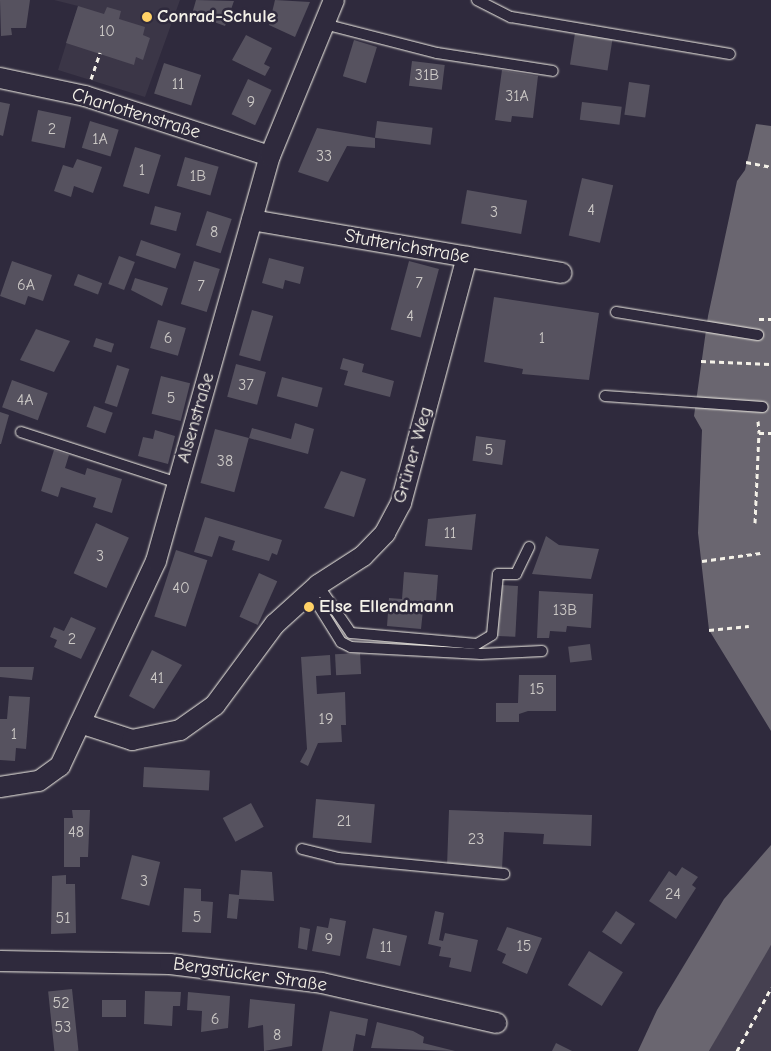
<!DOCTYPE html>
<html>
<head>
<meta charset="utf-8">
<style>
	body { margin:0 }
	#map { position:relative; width:771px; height:1051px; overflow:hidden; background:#2f2a3d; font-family:"Comic Neue",sans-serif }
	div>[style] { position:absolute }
	.built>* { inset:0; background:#3b3647 }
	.green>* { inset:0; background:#454050 }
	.water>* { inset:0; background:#6a6670 }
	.building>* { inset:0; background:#56525f; transform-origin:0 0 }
	.path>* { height:3px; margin-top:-1.5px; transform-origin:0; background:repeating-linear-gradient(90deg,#f4f1e8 0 5px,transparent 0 9px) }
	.roads { filter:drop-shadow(0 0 1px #f4f1e8) drop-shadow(0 0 1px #f4f1e8) }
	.lane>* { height:10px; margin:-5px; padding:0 5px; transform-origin:5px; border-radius:5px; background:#2f2a3d }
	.street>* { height:20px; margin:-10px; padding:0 10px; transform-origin:10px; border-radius:10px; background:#2f2a3d }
	.dots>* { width:14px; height:14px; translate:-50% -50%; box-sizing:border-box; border:2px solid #2f2a3d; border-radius:50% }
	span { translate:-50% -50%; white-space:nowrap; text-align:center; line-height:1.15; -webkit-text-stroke:5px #2f2a3d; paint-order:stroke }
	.number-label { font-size:16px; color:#ccc9c6 }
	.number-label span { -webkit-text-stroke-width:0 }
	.poi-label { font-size:19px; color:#f4f1e8; font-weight:700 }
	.left { translate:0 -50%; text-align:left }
	.street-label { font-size:19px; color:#f4f1e8 }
</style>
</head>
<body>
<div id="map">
	<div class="built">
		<i style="clip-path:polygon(54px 0,180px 0,145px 97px,58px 70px,78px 6px)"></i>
	</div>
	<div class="green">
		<i style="clip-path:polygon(771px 945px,771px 1051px,709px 1051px,759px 962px)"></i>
	</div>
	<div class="water">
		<i style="clip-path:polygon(756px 124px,771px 126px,771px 731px,709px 630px,698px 533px,702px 430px,694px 416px,708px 316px,737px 181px,745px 170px)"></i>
		<i style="clip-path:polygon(771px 845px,771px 945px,709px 1051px,638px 1051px,657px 1010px,724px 899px)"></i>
	</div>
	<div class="building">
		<i style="clip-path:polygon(0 0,30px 0,26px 28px,11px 28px,12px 35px,1px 36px)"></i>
		<i style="clip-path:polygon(196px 0,234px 1px,225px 26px,192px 14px)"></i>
		<i style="clip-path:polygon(275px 0,310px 2px,295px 37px,269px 25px)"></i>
		<i style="clip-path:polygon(78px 6px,104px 14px,107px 7px,121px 11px,119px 19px,145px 27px,143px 35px,150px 38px,143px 60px,136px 57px,134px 65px,66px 43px)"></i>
		<i style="left:575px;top:33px;width:38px;height:32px;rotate:9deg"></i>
		<i style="clip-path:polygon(246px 35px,272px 48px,264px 64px,270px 67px,265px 76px,232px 60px)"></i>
		<i style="left:354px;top:40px;width:24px;height:38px;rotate:17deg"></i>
		<i style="left:412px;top:61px;width:33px;height:25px;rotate:7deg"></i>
		<i style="left:164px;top:63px;width:39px;height:32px;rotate:18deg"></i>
		<i style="clip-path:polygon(502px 70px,538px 76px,533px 118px,512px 116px,511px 122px,495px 120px)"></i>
		<i style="left:248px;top:79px;width:26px;height:39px;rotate:25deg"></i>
		<i style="left:629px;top:82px;width:21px;height:33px;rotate:8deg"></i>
		<i style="clip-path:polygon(0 102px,10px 104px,3px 136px,0 135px)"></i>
		<i style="left:582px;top:102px;width:40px;height:18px;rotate:7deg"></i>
		<i style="left:38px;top:110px;width:34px;height:32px;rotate:12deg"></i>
		<i style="left:90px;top:121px;width:30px;height:28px;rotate:17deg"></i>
		<i style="left:377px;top:121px;width:56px;height:17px;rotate:7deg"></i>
		<i style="clip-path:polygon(317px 128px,375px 138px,375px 148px,347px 146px,328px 182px,298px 172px)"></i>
		<i style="left:135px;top:147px;width:27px;height:41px;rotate:17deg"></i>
		<i style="left:185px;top:157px;width:35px;height:30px;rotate:16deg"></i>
		<i style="clip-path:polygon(77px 159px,102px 167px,93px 193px,74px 186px,71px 197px,54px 191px,63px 165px,73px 168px)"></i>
		<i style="left:582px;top:178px;width:32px;height:59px;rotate:13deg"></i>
		<i style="left:467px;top:190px;width:61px;height:34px;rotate:10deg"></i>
		<i style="left:155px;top:206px;width:27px;height:19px;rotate:15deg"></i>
		<i style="left:207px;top:211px;width:26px;height:36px;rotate:18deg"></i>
		<i style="left:141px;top:240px;width:42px;height:16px;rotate:19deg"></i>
		<i style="left:119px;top:256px;width:17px;height:30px;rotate:21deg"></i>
		<i style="clip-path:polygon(269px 258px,304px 267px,300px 284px,285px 280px,283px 289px,262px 283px)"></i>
		<i style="clip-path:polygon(12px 261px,52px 275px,43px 301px,28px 296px,25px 305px,0 296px)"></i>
		<i style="left:194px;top:261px;width:27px;height:45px;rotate:17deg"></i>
		<i style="left:409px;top:261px;width:31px;height:71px;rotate:15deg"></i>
		<i style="left:78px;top:274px;width:26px;height:12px;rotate:21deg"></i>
		<i style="clip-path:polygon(135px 278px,168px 288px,162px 306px,131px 290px)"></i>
		<i style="clip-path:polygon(494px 297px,599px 313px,589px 380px,522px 374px,523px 369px,484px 362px)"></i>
		<i style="left:252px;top:310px;width:22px;height:47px;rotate:16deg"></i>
		<i style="left:158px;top:320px;width:29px;height:29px;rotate:16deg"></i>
		<i style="clip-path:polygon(36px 329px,70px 341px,54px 372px,20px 360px)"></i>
		<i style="left:96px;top:338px;width:19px;height:9px;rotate:18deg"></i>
		<i style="clip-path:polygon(343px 358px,364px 364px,362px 372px,394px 381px,390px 397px,344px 385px,348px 371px,340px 369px)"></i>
		<i style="left:236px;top:364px;width:31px;height:34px;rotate:15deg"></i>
		<i style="left:117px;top:365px;width:13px;height:40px;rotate:18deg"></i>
		<i style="left:161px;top:376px;width:30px;height:39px;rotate:14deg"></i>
		<i style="left:282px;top:377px;width:42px;height:20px;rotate:15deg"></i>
		<i style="left:12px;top:380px;width:38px;height:29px;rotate:20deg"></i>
		<i style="left:94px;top:406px;width:20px;height:22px;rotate:20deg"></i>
		<i style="clip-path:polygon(0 412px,9px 415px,1px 444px,0 444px)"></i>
		<i style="clip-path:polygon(295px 423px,314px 429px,308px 454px,249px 438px,252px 428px,291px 439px)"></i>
		<i style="left:215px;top:429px;width:35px;height:56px;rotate:15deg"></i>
		<i style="clip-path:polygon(155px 430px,175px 436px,168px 464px,138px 456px,143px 437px,153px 439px)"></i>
		<i style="left:476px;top:436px;width:30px;height:25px;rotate:8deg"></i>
		<i style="clip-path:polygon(54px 450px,69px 455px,65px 468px,85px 475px,87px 468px,122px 479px,112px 513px,93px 507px,96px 498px,61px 487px,58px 497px,41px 491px)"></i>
		<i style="clip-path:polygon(341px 471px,366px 479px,354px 517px,324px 508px)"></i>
		<i style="clip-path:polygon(476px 514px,472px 550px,425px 546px,428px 519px)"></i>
		<i style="clip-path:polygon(205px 517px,282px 540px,277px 555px,272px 553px,269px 561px,232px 550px,235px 541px,219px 536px,212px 557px,194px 552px)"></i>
		<i style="left:96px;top:523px;width:36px;height:55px;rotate:24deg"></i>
		<i style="clip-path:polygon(546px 536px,559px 545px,599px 549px,591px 579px,532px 574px)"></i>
		<i style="left:176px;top:550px;width:33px;height:70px;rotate:18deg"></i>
		<i style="clip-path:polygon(404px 572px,438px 575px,436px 601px,424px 600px,421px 629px,387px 626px,389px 598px,402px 599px)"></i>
		<i style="left:259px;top:573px;width:20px;height:48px;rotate:24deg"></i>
		<i style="left:500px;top:585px;width:18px;height:51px;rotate:3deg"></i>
		<i style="clip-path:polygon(539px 591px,593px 594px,591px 628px,567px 626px,566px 632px,550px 631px,549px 638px,537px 638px)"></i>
		<i style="clip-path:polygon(71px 617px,96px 628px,81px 659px,54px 647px,57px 640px,50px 637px,54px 627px,64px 631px)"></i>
		<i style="left:590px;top:644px;width:16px;height:22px;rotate:83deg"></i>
		<i style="clip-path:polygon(152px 650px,182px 665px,154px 709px,129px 696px)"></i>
		<i style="left:360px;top:653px;width:21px;height:25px;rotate:87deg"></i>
		<i style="clip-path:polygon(330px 655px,331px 675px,316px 676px,317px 694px,345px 692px,346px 725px,341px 725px,342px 742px,318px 743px,308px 766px,300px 762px,307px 749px,301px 657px)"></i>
		<i style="clip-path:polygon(0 667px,34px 667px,32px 680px,0 677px)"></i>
		<i style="clip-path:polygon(519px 675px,556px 675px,556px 711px,528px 711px,519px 714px,519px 722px,496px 722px,496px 703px,518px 703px)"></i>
		<i style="clip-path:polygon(9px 696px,30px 697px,26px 749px,16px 748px,15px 761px,0 760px,0 719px,7px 719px)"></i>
		<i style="left:144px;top:767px;width:66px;height:20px;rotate:3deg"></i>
		<i style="left:316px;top:799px;width:59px;height:39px;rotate:5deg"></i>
		<i style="left:251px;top:803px;width:27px;height:32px;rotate:62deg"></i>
		<i style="clip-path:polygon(72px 810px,90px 810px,88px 857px,80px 857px,80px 867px,64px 867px,64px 818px,73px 818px)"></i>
		<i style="clip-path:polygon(449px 810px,592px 815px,591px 846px,543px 844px,544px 834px,504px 832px,502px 869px,447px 867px)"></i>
		<i style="left:132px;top:855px;width:29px;height:45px;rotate:14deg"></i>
		<i style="clip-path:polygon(682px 867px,698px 877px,692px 885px,696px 888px,676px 919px,649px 901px,669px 871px,676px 876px)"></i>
		<i style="clip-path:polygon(241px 870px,272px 872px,274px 901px,239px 899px,237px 919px,227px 918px,229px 894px,239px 895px)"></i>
		<i style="clip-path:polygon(66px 875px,66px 884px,75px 884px,76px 933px,51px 934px,52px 876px)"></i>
		<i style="clip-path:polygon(184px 888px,201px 889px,201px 901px,213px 902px,211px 933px,182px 932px)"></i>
		<i style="clip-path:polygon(435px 911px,444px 913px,439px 940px,443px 941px,445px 933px,478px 940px,471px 972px,449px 967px,451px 958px,439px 956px,441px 947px,428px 944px)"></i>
		<i style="left:616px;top:911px;width:23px;height:25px;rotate:34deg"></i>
		<i style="clip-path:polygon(330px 918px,346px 921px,340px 956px,312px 951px,317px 926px,328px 928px)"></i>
		<i style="clip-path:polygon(300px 927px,310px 929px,307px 950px,298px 948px)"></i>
		<i style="clip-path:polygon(507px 927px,542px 938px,527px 974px,502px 963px,506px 954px,497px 950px)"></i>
		<i style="left:373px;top:928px;width:35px;height:31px;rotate:13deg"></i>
		<i style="left:589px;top:951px;width:40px;height:40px;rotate:32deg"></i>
		<i style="left:72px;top:989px;width:62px;height:24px;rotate:84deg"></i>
		<i style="clip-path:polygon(145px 991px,181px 992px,180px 1006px,173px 1006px,172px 1026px,144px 1024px)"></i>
		<i style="clip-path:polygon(188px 992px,230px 996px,228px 1028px,201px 1032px,202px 1011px,187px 1010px)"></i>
		<i style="clip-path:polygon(250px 999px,295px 1004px,292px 1046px,264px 1051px,263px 1025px,248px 1028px)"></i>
		<i style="left:102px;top:1000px;width:24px;height:17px"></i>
		<i style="clip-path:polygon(330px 1011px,368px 1019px,365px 1036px,356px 1034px,353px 1051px,322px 1051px)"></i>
		<i style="clip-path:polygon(377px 1022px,413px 1031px,424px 1037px,423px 1043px,455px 1051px,371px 1048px)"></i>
		<i style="clip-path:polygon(556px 1043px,572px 1051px,552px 1051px)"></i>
	</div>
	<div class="path">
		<i style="left:91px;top:79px;width:28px;rotate:-71deg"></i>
		<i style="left:746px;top:162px;width:25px;rotate:11deg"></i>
		<i style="left:759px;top:319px;width:12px"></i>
		<i style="left:701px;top:361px;width:70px;rotate:2.5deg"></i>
		<i style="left:758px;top:421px;width:12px;rotate:85deg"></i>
		<i style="left:759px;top:433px;width:12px"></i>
		<i style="left:755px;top:523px;width:90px;rotate:-87.5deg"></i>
		<i style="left:702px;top:561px;width:59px;rotate:-7.9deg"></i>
		<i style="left:709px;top:630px;width:40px;rotate:-5.7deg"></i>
		<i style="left:737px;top:1051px;width:72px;rotate:-61.6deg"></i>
	</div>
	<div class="roads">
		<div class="lane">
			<i style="left:477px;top:0;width:38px;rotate:27deg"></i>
			<i style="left:511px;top:17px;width:222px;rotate:9.6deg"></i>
			<i style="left:324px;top:24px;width:117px;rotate:14.4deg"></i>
			<i style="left:437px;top:53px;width:117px;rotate:8.8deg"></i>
			<i style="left:616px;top:312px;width:144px;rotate:9.2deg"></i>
			<i style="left:605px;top:396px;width:158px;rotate:4deg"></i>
			<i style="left:21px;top:432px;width:165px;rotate:18deg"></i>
			<i style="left:318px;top:585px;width:58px;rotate:55.5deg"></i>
			<i style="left:351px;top:633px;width:126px;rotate:5deg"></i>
			<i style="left:477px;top:644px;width:17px;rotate:-31deg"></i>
			<i style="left:492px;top:635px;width:61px;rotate:-84.4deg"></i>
			<i style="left:498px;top:574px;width:18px"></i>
			<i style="left:516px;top:574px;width:30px;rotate:-64deg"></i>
			<i style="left:310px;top:592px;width:59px;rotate:58.2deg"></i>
			<i style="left:341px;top:642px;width:11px;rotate:27deg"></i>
			<i style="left:351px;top:647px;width:130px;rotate:3.1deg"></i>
			<i style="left:481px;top:654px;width:61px;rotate:-2.8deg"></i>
			<i style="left:302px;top:849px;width:37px;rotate:14deg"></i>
			<i style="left:338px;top:858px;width:167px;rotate:5.5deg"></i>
		</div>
		<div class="street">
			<i style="left:0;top:78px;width:87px;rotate:12deg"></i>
			<i style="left:85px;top:96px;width:194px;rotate:18deg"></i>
			<i style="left:252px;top:220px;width:314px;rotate:9.7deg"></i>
			<i style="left:80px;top:723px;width:55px;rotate:18.1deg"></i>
			<i style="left:132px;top:740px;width:49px;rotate:-11.8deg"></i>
			<i style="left:180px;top:730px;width:43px;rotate:-35.5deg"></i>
			<i style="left:215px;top:705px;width:101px;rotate:-53.5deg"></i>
			<i style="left:275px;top:624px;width:58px;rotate:-42.2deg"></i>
			<i style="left:318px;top:585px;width:54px;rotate:-32.8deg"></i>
			<i style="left:363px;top:556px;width:32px;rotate:-46deg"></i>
			<i style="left:385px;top:533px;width:34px;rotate:-62deg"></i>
			<i style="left:401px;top:503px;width:255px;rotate:-75deg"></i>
			<i style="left:0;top:787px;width:39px;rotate:-9deg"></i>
			<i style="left:39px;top:781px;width:26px;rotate:-36deg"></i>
			<i style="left:60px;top:766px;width:226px;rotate:-64.9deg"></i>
			<i style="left:156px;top:561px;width:421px;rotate:-74.3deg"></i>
			<i style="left:270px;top:156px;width:169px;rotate:-67.7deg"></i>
			<i style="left:0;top:961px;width:170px;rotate:1deg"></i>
			<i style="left:170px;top:964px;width:153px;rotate:7.1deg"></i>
			<i style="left:322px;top:983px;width:179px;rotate:12.9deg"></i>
		</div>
	</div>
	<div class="dots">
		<i style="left:147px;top:17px;background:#ffd166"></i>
		<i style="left:309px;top:607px;background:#ffd166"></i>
	</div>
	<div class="number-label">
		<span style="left:107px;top:31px">10</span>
		<span style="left:427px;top:75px">31B</span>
		<span style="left:178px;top:84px">11</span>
		<span style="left:517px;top:96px">31A</span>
		<span style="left:251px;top:102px">9</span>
		<span style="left:52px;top:129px">2</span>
		<span style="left:100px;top:139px">1A</span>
		<span style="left:324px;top:156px">33</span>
		<span style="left:142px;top:170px">1</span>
		<span style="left:198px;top:176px">1B</span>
		<span style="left:591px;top:210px">4</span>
		<span style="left:494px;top:212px">3</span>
		<span style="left:214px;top:232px">8</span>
		<span style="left:419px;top:283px">7</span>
		<span style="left:26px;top:285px">6A</span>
		<span style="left:201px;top:286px">7</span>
		<span style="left:410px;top:316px">4</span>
		<span style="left:168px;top:338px">6</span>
		<span style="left:542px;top:338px">1</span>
		<span style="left:246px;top:385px">37</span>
		<span style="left:171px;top:398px">5</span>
		<span style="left:25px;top:400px">4A</span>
		<span style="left:489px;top:450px">5</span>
		<span style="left:225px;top:461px">38</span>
		<span style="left:450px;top:533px">11</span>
		<span style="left:100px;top:556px">3</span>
		<span style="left:181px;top:588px">40</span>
		<span style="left:565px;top:610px">13B</span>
		<span style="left:72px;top:639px">2</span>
		<span style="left:157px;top:678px">41</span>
		<span style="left:537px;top:689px">15</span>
		<span style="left:326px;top:719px">19</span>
		<span style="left:14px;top:734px">1</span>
		<span style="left:344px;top:821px">21</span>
		<span style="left:76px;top:832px">48</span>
		<span style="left:476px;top:839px">23</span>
		<span style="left:144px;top:881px">3</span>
		<span style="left:673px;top:894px">24</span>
		<span style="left:197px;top:917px">5</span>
		<span style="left:63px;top:918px">51</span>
		<span style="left:329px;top:939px">9</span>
		<span style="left:524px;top:946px">15</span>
		<span style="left:386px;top:947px">11</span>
		<span style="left:61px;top:1003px">52</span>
		<span style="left:215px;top:1019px">6</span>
		<span style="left:63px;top:1027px">53</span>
		<span style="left:277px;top:1035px">8</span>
	</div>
	<div class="poi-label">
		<span class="left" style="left:157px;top:17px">Conrad-Schule</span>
		<span class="left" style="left:319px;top:607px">Else Ellendmann</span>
	</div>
	<div class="street-label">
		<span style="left:136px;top:114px;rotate:17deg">Charlottenstraße</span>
		<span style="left:407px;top:247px;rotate:10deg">Stutterichstraße</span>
		<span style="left:196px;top:418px;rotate:-74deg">Alsenstraße</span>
		<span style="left:413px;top:455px;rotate:-74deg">Grüner Weg</span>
		<span style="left:250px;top:975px;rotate:8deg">Bergstücker Straße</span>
	</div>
</div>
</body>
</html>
